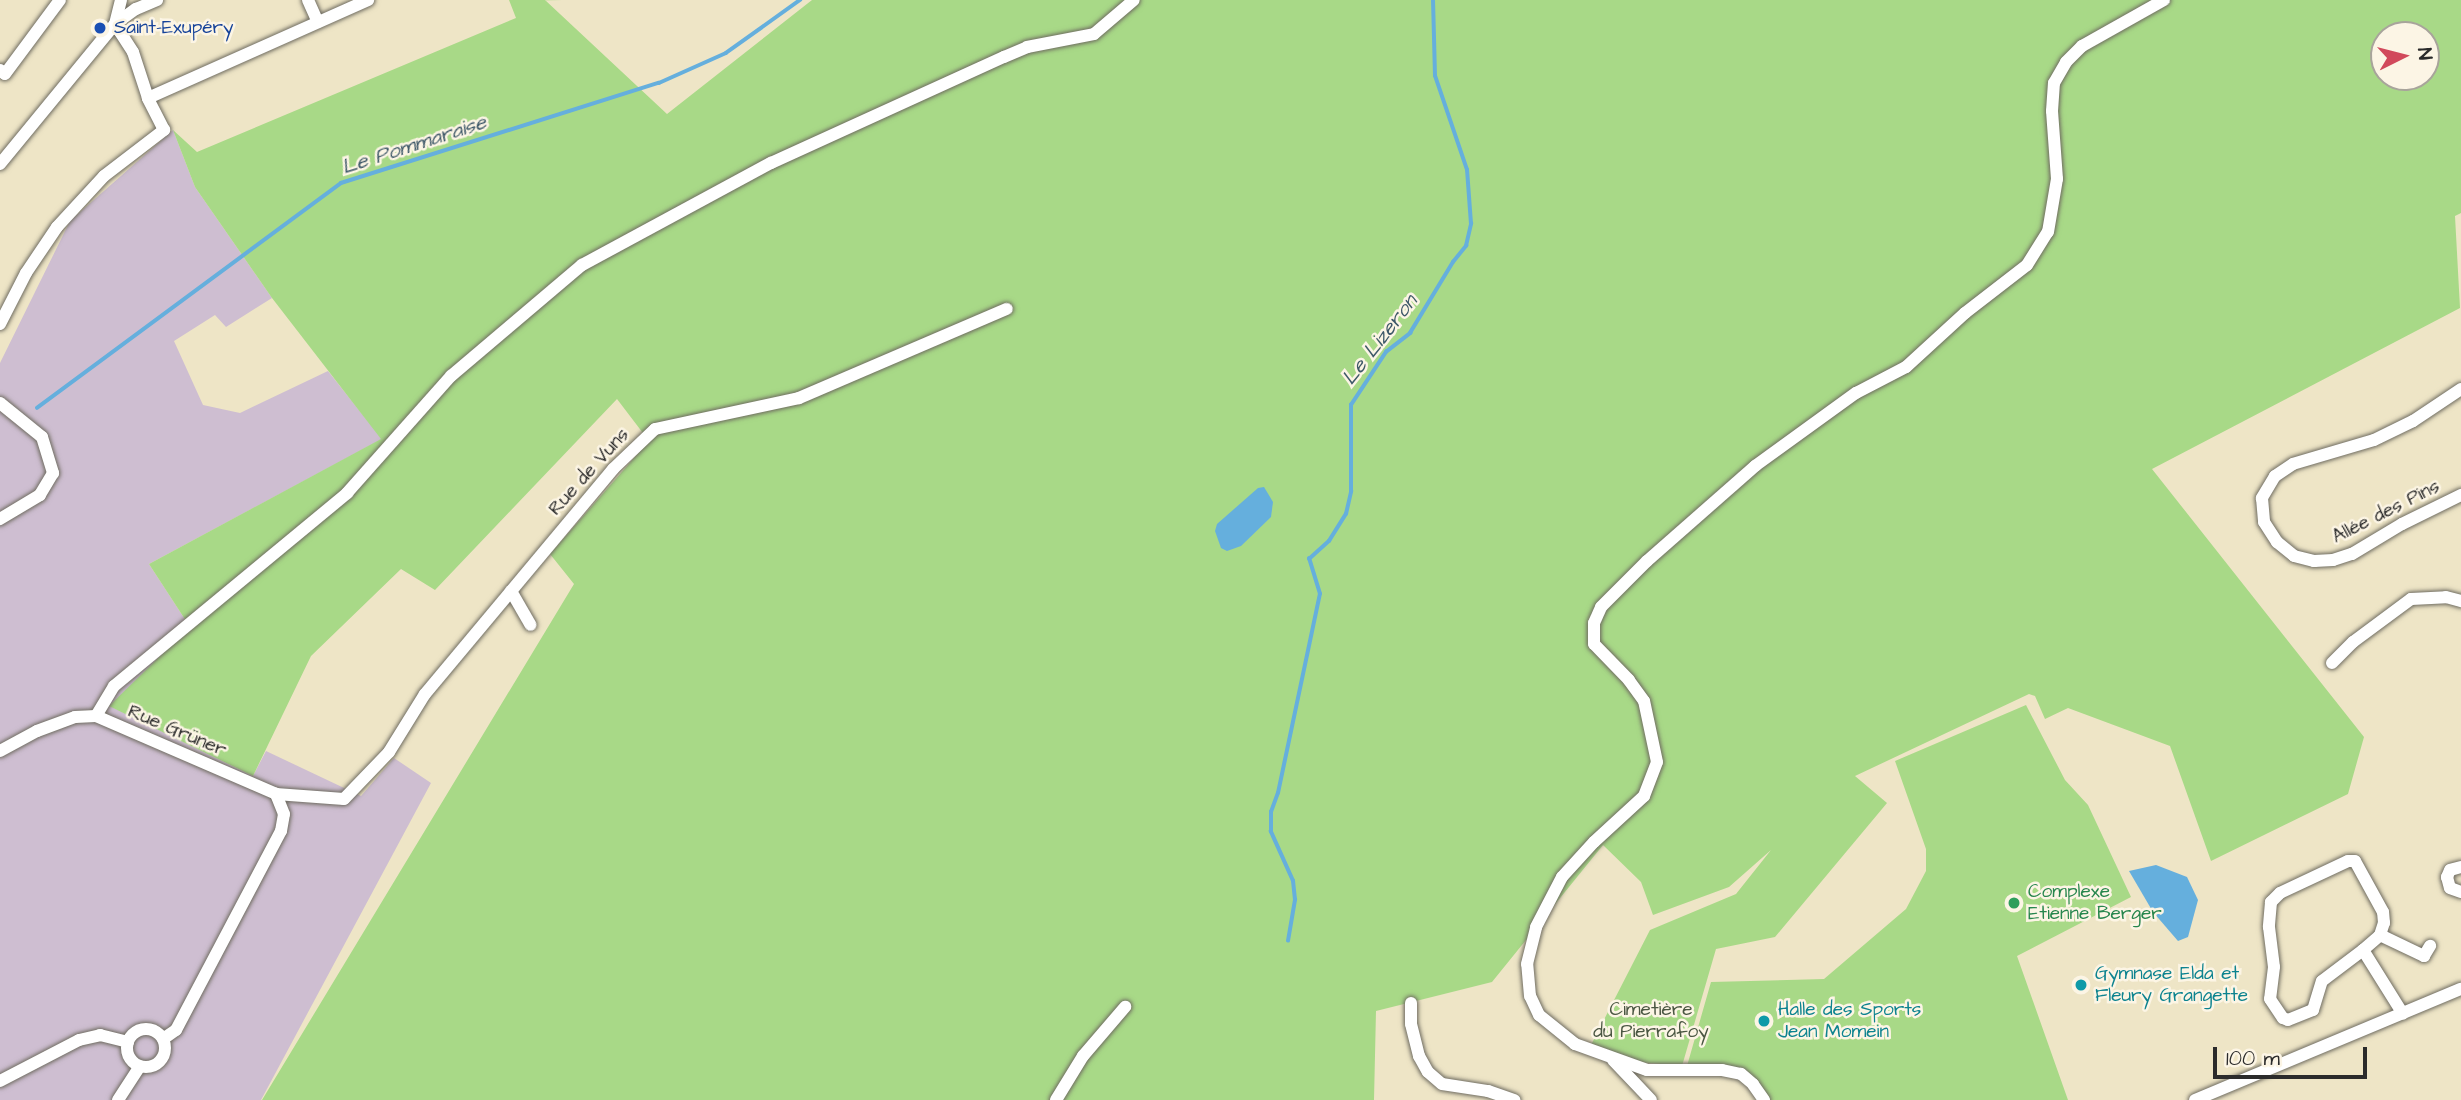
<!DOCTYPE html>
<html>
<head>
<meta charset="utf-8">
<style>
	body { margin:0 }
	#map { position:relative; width:2461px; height:1100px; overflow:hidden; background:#eee5c6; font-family:"Architects Daughter",sans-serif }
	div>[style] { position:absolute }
	.industrial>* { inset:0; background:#cebed1 }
	.green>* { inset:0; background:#a8d987 }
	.water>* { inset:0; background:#65afdd }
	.stream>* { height:3.5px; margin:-1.75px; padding:0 1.75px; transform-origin:1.75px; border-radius:1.75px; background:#65afdd }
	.roads { filter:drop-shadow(0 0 2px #6f6c61) drop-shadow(0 0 2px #6f6c61) }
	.minor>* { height:12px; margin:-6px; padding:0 6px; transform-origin:6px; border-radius:6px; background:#fff }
	.minor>.ring { margin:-6px; padding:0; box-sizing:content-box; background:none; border:12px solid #fff; border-radius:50% }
	.dots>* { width:19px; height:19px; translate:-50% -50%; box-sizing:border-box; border:4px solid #fcf5e5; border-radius:50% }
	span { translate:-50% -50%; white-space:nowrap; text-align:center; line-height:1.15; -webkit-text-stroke:5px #fcf5e5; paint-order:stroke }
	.transit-label { font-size:19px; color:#164399 }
	.left { translate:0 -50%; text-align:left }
	.street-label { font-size:19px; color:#2b2b2b }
	.leisure-label { font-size:19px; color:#27864d }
	.culture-label { font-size:19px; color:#0d838f }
	.park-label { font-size:19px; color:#4a5642 }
	.water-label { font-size:21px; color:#3f5969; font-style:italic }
	.north { position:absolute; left:2370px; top:21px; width:70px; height:70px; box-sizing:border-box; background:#fcf5e5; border:2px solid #a8a49b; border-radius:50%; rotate:84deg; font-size:19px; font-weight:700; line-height:28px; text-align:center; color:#2b2b2b }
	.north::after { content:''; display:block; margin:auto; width:24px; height:32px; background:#d1495b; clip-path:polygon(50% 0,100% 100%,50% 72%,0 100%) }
	.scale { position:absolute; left:2213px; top:1047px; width:154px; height:32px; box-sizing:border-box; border:4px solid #2b2b2b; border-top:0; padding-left:9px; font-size:21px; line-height:24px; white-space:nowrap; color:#2b2b2b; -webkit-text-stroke:5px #fcf5e5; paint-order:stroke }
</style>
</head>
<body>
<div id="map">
	<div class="industrial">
		<i style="clip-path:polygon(173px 130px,195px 187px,272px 298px,226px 327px,215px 315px,174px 341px,203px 405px,240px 413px,328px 371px,382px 439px,149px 564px,190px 627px,110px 706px,253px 776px,266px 751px,361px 796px,394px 758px,431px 783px,261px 1100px,0 1100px,0 363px,70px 221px)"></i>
	</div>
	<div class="green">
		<i style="clip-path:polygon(evenodd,509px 0,545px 0,667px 114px,812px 0,2461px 0,2461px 213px,2455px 216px,2460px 308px,2152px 469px,2364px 737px,2348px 794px,2211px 861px,2170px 746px,2068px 708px,2045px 719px,2035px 696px,2029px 694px,1855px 776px,1887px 803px,1775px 937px,1716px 949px,1682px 1066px,1639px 1062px,1591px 1045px,1650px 930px,1736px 894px,1771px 850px,1729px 887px,1653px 915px,1641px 882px,1603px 845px,1492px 982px,1376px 1011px,1374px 1100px,262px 1100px,574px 584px,550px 554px,649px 441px,617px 399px,435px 590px,401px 569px,311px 656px,253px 776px,109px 706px,190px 627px,149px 564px,381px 439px,272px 298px,195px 187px,173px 130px,197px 152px,516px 18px,509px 0,2384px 35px,2426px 35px,2426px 77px,2384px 77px,2384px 35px)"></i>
		<i style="clip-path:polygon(2026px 705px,2065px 780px,2088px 805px,2131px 897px,2017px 956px,2068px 1100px,1770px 1100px,1757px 1081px,1687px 1066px,1711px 982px,1824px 979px,1906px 909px,1926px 871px,1926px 849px,1895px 761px)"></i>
	</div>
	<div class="water">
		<i style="clip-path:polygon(1264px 487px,1273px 502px,1271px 517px,1241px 546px,1227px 551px,1221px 548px,1215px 531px,1217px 524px,1258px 488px)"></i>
		<i style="clip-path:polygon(2156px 865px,2187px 877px,2198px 900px,2188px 937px,2178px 941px,2153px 912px,2129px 871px)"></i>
	</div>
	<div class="stream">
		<i style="left:37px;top:408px;width:378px;rotate:-36.5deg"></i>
		<i style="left:341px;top:183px;width:333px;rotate:-17.5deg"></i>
		<i style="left:659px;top:83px;width:73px;rotate:-24.1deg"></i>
		<i style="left:726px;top:53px;width:91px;rotate:-35.6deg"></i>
		<i style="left:1288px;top:941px;width:42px;rotate:-80.3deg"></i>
		<i style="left:1295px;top:900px;width:19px;rotate:-96deg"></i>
		<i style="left:1293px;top:881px;width:54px;rotate:-114.2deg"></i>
		<i style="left:1271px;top:832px;width:20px;rotate:-90deg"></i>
		<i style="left:1271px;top:812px;width:20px;rotate:-70deg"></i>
		<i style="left:1278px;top:793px;width:203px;rotate:-78.1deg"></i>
		<i style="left:1320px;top:594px;width:37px;rotate:-107deg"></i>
		<i style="left:1309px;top:559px;width:27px;rotate:-42deg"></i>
		<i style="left:1329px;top:541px;width:32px;rotate:-58deg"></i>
		<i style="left:1346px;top:514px;width:23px;rotate:-77deg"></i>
		<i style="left:1351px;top:492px;width:87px;rotate:-90deg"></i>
		<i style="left:1351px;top:405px;width:64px;rotate:-56.6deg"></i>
		<i style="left:1386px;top:352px;width:31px;rotate:-38deg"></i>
		<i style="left:1410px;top:333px;width:83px;rotate:-58.8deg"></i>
		<i style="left:1453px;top:262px;width:21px;rotate:-51deg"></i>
		<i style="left:1466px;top:246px;width:23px;rotate:-77deg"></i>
		<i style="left:1471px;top:224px;width:54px;rotate:-94.2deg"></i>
		<i style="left:1467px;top:170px;width:99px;rotate:-108.8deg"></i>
		<i style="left:1435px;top:76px;width:76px;rotate:-91.5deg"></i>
	</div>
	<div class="roads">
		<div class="minor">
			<i style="left:308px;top:0;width:24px;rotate:66deg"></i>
			<i style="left:115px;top:24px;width:26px;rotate:-36deg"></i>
			<i style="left:136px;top:9px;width:23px;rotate:-23deg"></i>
			<i style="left:0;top:70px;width:6px;rotate:39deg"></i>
			<i style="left:5px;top:74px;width:92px;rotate:-53.4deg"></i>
			<i style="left:148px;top:98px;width:241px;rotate:-24deg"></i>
			<i style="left:0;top:164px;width:181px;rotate:-50.6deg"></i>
			<i style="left:115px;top:24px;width:25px;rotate:-76deg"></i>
			<i style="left:0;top:324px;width:57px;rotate:-63deg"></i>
			<i style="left:26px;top:273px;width:55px;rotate:-56deg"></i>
			<i style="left:57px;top:227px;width:69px;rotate:-47.3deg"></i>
			<i style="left:104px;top:176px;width:76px;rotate:-37.5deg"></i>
			<i style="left:164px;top:130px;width:36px;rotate:-117deg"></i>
			<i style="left:148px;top:98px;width:48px;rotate:-108.1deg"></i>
			<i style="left:133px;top:52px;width:33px;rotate:-123deg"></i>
			<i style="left:2461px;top:389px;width:58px;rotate:146.3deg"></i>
			<i style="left:2413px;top:421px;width:43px;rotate:154deg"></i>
			<i style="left:2374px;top:440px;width:84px;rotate:163.5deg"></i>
			<i style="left:2293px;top:464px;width:22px;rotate:146deg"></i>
			<i style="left:2275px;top:476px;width:26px;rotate:121deg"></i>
			<i style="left:2262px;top:498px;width:24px;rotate:85deg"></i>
			<i style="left:2264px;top:522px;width:24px;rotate:57deg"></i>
			<i style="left:2277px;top:542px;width:22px;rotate:39deg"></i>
			<i style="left:2294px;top:556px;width:21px;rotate:14deg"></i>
			<i style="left:2314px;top:561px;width:19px;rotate:-3deg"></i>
			<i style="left:2333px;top:560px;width:20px;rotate:-18deg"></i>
			<i style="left:2352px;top:554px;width:58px;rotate:-31deg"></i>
			<i style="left:2402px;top:524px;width:66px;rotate:-26.2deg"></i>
			<i style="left:0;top:403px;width:54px;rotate:39deg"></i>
			<i style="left:42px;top:437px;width:38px;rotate:73deg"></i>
			<i style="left:53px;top:473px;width:26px;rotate:121deg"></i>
			<i style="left:40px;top:495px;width:47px;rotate:149deg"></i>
			<i style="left:511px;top:591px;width:39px;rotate:60deg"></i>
			<i style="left:2332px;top:663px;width:30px;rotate:-45deg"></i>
			<i style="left:2353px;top:642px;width:72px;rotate:-36.6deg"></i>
			<i style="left:2411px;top:599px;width:35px;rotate:-3deg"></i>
			<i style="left:2446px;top:597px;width:16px;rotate:15deg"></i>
			<i style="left:96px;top:716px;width:35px;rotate:-59deg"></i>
			<i style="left:114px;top:686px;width:303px;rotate:-39.6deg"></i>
			<i style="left:347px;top:493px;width:157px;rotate:-48.4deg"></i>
			<i style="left:451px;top:376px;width:172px;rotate:-40.3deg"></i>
			<i style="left:582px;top:265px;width:215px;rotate:-28.4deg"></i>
			<i style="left:771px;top:163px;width:256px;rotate:-24.5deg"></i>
			<i style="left:1004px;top:57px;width:25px;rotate:-23deg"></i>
			<i style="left:1027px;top:47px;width:68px;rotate:-11deg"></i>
			<i style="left:1094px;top:34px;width:52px;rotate:-40.4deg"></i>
			<i style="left:0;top:751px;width:42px;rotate:-28.4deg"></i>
			<i style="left:37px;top:731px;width:40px;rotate:-20.2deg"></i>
			<i style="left:75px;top:717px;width:21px;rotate:-3deg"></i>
			<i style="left:96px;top:716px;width:196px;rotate:23.4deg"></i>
			<i style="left:276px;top:794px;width:68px;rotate:4.2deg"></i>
			<i style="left:344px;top:799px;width:65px;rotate:-46.2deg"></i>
			<i style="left:389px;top:752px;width:68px;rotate:-58.2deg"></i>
			<i style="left:425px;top:694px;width:293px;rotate:-50.1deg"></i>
			<i style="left:613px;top:469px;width:58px;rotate:-43.6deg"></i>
			<i style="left:655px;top:429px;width:147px;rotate:-12.1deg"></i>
			<i style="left:799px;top:398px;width:226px;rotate:-23.2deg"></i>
			<i style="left:2461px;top:867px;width:11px;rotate:165deg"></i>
			<i style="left:2450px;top:870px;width:8px;rotate:113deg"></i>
			<i style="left:2447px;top:877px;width:11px;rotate:75deg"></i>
			<i style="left:2450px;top:888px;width:12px;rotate:20deg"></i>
			<i style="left:2380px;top:935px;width:49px;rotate:25.5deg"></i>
			<i style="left:2424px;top:956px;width:12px;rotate:-59deg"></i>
			<i style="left:2363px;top:950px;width:23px;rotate:-41deg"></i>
			<i style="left:2380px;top:935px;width:13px;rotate:-72deg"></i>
			<i style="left:2384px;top:923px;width:11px;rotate:-95deg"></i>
			<i style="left:2383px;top:912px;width:58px;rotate:-118.8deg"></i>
			<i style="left:2355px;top:861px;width:7px;rotate:180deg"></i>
			<i style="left:2348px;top:861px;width:75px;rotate:154.8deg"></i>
			<i style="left:2280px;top:893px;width:13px;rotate:135deg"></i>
			<i style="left:2271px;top:902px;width:25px;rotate:95deg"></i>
			<i style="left:2269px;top:927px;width:40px;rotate:82.9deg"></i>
			<i style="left:2274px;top:967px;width:32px;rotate:97deg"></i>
			<i style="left:2270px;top:999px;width:23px;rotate:56deg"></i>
			<i style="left:2283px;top:1018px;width:5px;rotate:22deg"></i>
			<i style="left:2288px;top:1020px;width:27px;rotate:-22deg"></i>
			<i style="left:2313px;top:1010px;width:30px;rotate:-73deg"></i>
			<i style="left:2322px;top:981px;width:51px;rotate:-37.1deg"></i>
			<i style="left:2363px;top:950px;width:75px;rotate:58deg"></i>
			<i style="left:1411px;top:1003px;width:21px;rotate:90deg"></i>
			<i style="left:1411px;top:1024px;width:33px;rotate:76deg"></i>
			<i style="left:1419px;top:1056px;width:18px;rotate:61deg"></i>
			<i style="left:1428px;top:1072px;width:18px;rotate:41deg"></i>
			<i style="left:1442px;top:1084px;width:47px;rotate:8.7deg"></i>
			<i style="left:1488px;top:1091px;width:28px;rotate:19deg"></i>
			<i class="ring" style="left:127px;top:1029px;width:26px;height:26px"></i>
			<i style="left:163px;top:1039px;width:16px;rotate:-35deg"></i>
			<i style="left:176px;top:1030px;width:225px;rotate:-62.2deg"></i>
			<i style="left:281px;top:831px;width:17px;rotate:-80deg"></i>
			<i style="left:284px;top:814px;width:22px;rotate:-112deg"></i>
			<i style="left:1613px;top:1060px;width:55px;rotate:46.5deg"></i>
			<i style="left:0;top:1081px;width:89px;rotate:-27.4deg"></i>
			<i style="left:79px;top:1040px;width:22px;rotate:-13deg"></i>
			<i style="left:100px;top:1035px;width:29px;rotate:14deg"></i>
			<i style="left:118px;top:1100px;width:40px;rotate:-57.1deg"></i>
			<i style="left:1056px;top:1100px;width:52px;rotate:-58.5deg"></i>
			<i style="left:1083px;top:1056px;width:65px;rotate:-49.4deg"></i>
			<i style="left:1764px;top:1100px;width:19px;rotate:-125deg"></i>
			<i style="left:1753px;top:1084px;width:16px;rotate:-140deg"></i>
			<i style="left:1741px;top:1074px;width:19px;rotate:-168deg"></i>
			<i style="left:1722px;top:1070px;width:75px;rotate:180deg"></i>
			<i style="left:1647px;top:1070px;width:77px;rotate:-160.1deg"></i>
			<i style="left:1575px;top:1044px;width:46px;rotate:-141.1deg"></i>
			<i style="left:1539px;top:1015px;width:21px;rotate:-115deg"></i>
			<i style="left:1530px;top:996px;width:32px;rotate:-95deg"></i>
			<i style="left:1527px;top:964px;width:38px;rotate:-76deg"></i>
			<i style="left:1536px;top:927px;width:56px;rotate:-62.5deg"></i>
			<i style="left:1562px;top:877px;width:47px;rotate:-47.6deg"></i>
			<i style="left:1594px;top:842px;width:68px;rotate:-42.6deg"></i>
			<i style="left:1644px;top:796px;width:36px;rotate:-69deg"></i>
			<i style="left:1657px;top:762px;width:62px;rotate:-102deg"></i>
			<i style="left:1644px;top:701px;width:26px;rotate:-126deg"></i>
			<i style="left:1629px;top:680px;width:50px;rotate:-134.2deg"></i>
			<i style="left:1594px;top:644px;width:21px;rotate:-90deg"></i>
			<i style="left:1594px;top:623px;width:17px;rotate:-66deg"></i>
			<i style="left:1601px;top:607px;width:65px;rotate:-45deg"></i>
			<i style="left:1647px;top:561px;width:144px;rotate:-41.3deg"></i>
			<i style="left:1755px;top:466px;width:125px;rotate:-35.9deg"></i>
			<i style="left:1856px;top:393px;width:56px;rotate:-27.5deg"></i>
			<i style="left:1906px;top:367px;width:80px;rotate:-42.5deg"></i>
			<i style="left:1965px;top:313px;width:78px;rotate:-37.7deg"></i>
			<i style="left:2027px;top:265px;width:39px;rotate:-58deg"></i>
			<i style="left:2048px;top:232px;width:54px;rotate:-80.4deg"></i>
			<i style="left:2057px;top:179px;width:68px;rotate:-94.2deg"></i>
			<i style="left:2052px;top:111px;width:28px;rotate:-86deg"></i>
			<i style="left:2054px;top:83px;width:24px;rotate:-60deg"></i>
			<i style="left:2066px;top:62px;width:23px;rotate:-45deg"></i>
			<i style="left:2082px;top:46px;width:94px;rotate:-29.3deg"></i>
			<i style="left:2195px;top:1100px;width:288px;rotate:-22.7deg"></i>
		</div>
	</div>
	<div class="dots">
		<i style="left:100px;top:28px;background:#1a4fb4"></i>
		<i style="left:2014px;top:903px;background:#2e9e5b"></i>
		<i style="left:2081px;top:985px;background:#0f9aa8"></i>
		<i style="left:1764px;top:1021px;background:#0f9aa8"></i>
	</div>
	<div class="transit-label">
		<span class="left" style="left:114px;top:28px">Saint-Exupéry</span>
	</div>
	<div class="street-label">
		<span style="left:589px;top:472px;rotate:-48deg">Rue de Vuns</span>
		<span style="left:2386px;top:512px;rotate:-27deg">Allée des Pins</span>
		<span style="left:177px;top:731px;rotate:23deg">Rue Grüner</span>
	</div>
	<div class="leisure-label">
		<span class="left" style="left:2028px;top:903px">Complexe<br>Etienne Berger</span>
	</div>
	<div class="culture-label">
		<span class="left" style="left:2095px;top:985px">Gymnase Elda et<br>Fleury Grangette</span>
		<span class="left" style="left:1778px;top:1021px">Halle des Sports<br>Jean Momein</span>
	</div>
	<div class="park-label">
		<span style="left:1651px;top:1021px">Cimetière<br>du Pierrafoy</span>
	</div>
	<div class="water-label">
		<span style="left:414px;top:145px;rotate:-18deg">Le Pommaraise</span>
		<span style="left:1380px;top:340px;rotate:-52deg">Le Lizeron</span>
	</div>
	<div class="north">N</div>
	<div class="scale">100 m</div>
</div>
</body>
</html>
